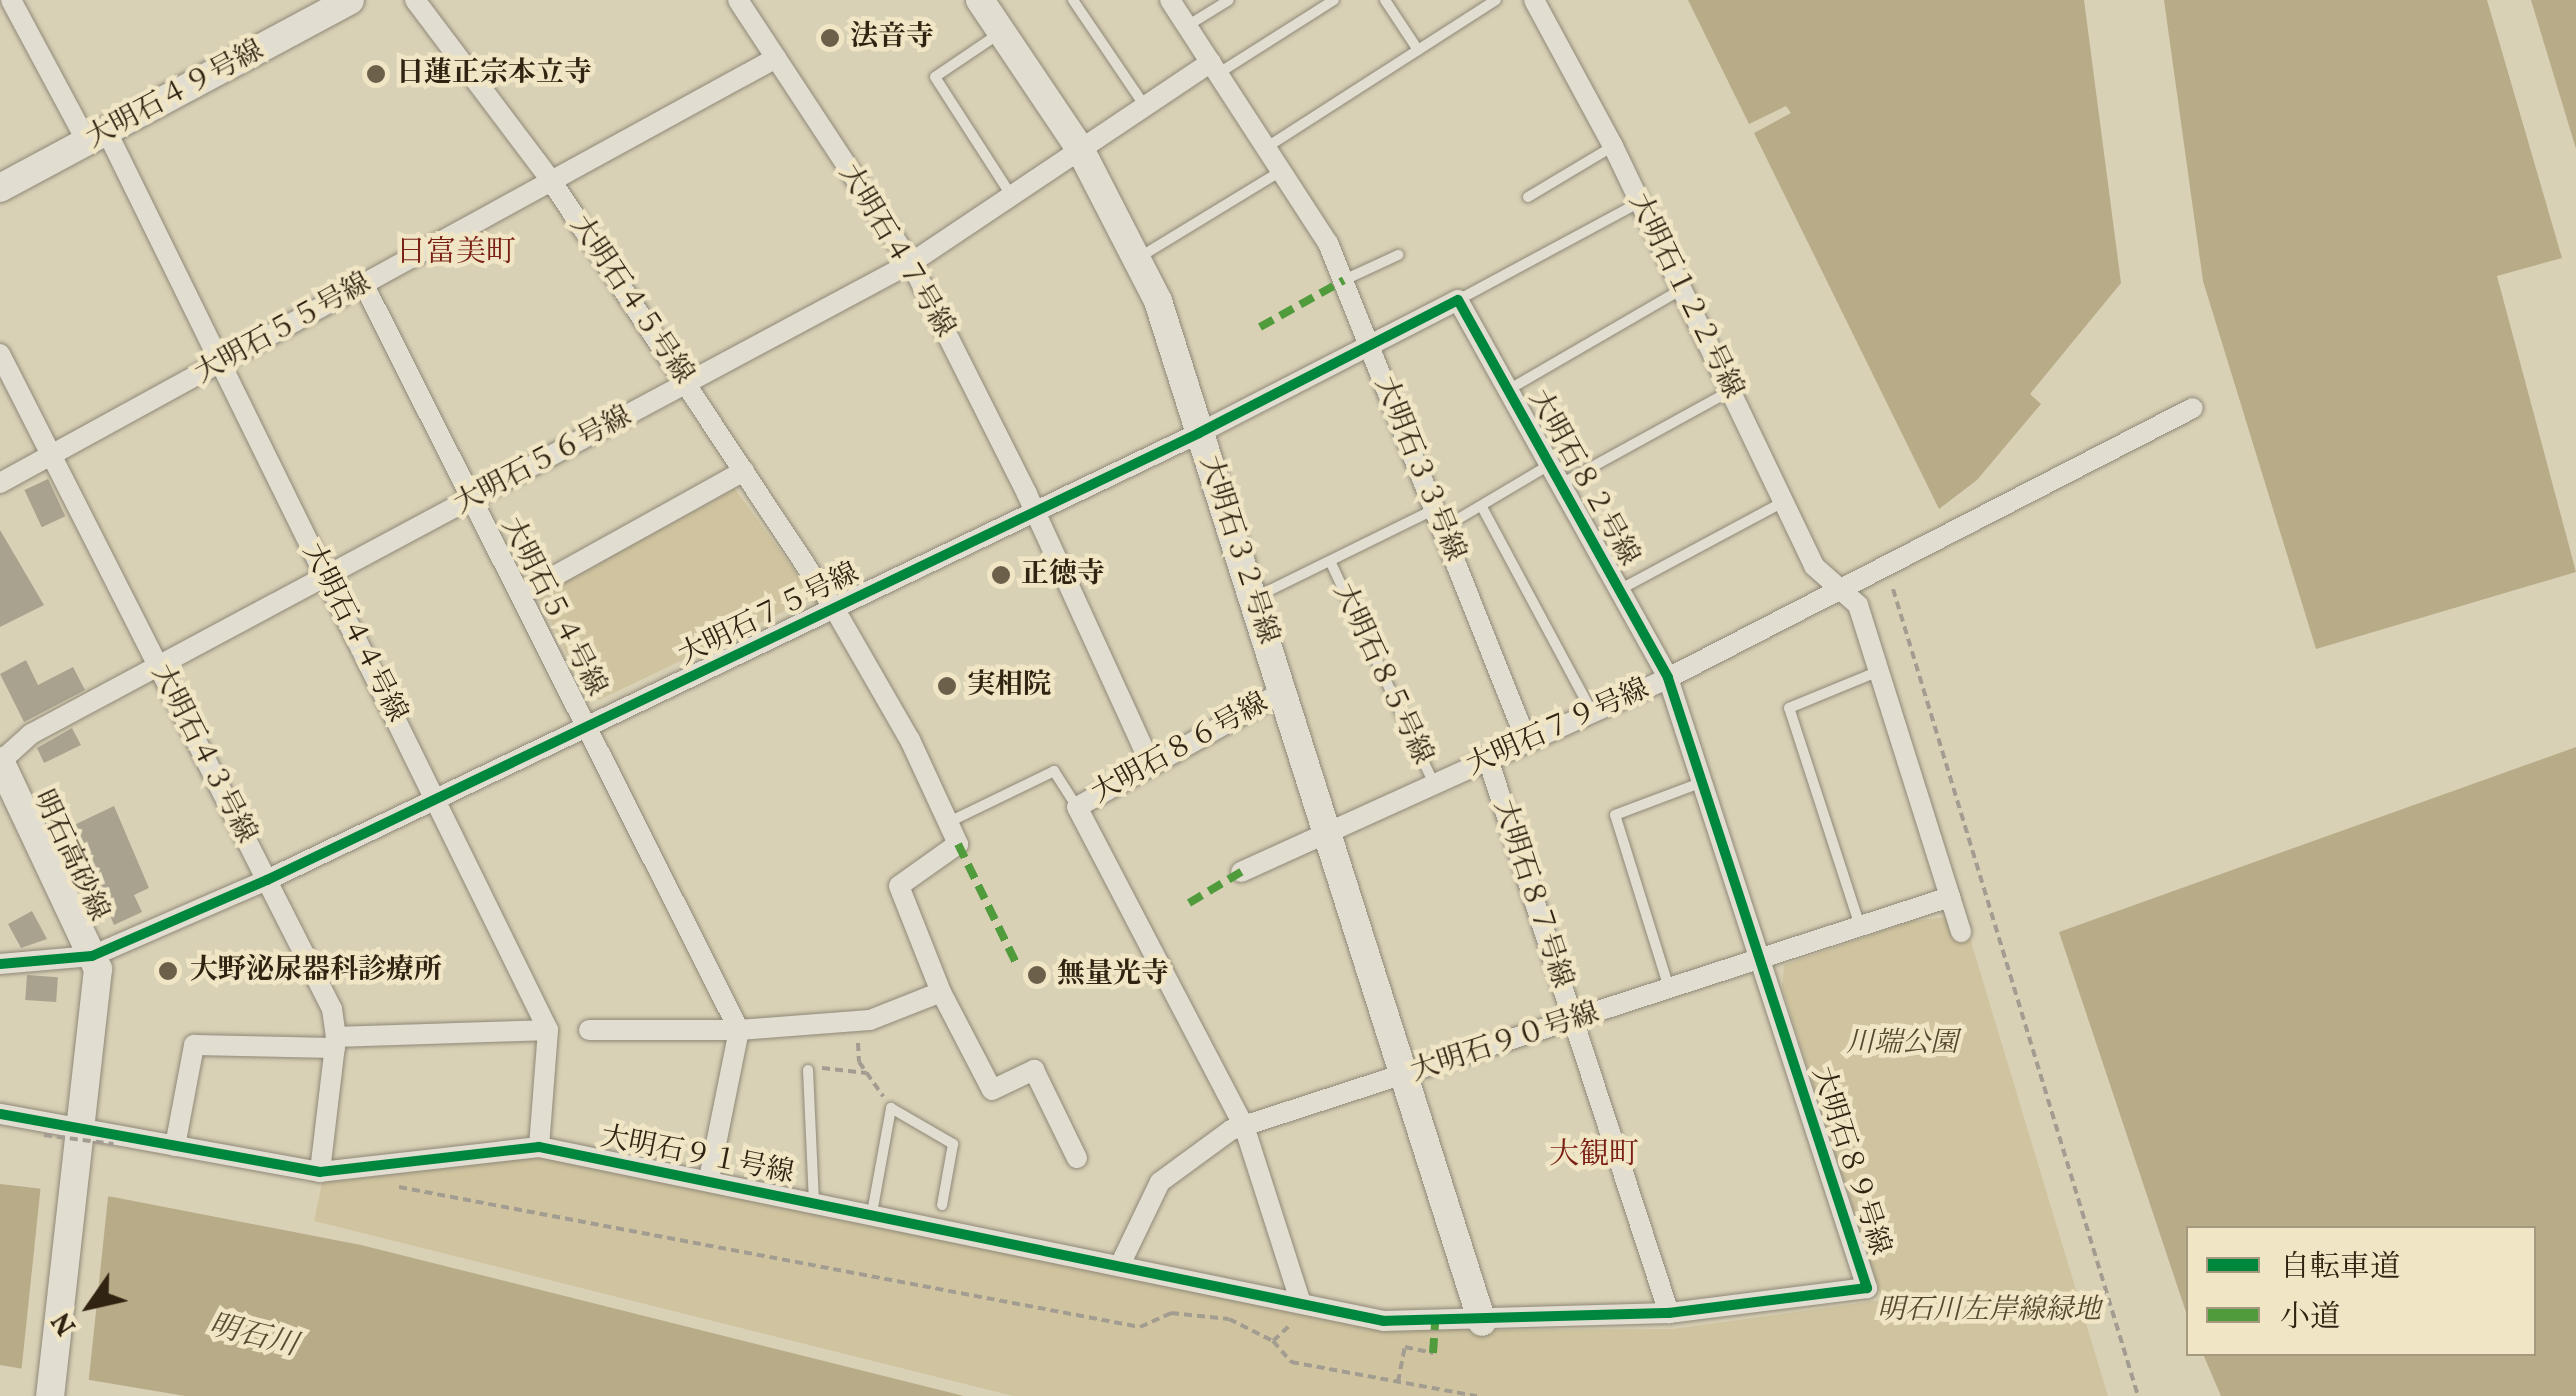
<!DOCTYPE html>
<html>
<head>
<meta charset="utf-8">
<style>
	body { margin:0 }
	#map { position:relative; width:2576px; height:1396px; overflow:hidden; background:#d9d1b6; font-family:Vollkorn,"Noto Serif JP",serif }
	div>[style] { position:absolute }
	.green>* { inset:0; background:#d0c4a0 }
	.water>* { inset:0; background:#b8ab88 }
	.pier>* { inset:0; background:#d9d1b6; transform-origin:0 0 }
	.building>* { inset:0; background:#a8a28f; transform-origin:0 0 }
	.path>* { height:4px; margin-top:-2px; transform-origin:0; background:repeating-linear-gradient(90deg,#a29c91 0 8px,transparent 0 13px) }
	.roads { filter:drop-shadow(0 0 2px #8f8877) drop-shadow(0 0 2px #8f8877) }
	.lane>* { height:10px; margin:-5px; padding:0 5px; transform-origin:5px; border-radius:5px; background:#e1ddd0 }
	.street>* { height:20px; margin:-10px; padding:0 10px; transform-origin:10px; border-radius:10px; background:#e1ddd0 }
	.secondary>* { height:28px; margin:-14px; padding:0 14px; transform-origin:14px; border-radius:14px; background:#e1ddd0 }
	.path-bridge>* { height:4px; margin-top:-2px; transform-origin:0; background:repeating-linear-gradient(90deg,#a29c91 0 8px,transparent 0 13px) }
	.quiet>* { height:8px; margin-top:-4px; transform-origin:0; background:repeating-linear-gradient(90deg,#509b3c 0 15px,transparent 0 23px) }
	.cycleway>* { height:10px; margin:-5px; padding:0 5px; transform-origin:5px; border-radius:5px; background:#00873e }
	.dots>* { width:28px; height:28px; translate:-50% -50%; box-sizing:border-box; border:5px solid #f0e6c6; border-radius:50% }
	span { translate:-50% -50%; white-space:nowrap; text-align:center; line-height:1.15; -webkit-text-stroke:9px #f0e6c6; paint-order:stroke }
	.poi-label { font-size:28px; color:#312311; font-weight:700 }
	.left { translate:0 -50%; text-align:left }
	.street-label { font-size:28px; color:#312311 }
	.park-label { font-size:28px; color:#574930; font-style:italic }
	.neighbourhood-label { font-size:30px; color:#7a1f14 }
	.water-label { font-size:30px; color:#5b4d34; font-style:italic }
	.legend { position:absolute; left:2186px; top:1226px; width:350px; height:130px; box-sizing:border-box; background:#f0e6c6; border:2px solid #a4987e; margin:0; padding:12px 18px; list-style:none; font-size:30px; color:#312311 }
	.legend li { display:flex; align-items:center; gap:20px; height:50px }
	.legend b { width:50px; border:2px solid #a4987e }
	.north { position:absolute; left:40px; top:1256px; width:100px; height:100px; -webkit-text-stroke:8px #f0e6c6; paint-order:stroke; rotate:236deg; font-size:28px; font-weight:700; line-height:40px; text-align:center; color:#312311 }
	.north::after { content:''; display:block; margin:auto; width:35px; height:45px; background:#312311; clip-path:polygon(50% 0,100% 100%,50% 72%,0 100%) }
</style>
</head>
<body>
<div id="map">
	<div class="green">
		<i style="clip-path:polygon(735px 489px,808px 589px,806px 601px,599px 700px,588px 696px,540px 600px,544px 593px)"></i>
		<i style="clip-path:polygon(1963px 915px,2108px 1396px,1013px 1396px,314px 1221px,322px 1183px,541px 1156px,1299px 1313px,1485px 1330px,1673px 1329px,1882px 1300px,1782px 987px,1784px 965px,1912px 921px)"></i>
	</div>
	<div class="water">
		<i style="clip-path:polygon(1688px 0,2084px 0,2121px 283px,2030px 394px,2041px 404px,1977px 480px,1939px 509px,1754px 133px,1791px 113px,1786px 106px,1749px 124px)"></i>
		<i style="clip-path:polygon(2164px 0,2487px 0,2562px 258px,2497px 276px,2576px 572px,2316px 649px,2203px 281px)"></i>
		<i style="clip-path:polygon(2531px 0,2576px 0,2576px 149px)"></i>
		<i style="clip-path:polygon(2576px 747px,2576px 1396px,2221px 1396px,2203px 1354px,2534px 1354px,2534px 1228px,2188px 1228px,2188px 1318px,2059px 932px)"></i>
		<i style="clip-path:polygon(0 1184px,113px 1197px,361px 1245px,964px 1396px,185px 1396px,0 1365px)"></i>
	</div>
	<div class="pier">
		<i style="left:41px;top:1184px;width:68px;height:190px;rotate:6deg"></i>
	</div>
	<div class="building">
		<i style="left:48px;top:479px;width:41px;height:26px;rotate:65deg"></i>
		<i style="clip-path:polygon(0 530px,44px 605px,0 627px)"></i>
		<i style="clip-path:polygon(26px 660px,38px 685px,73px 667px,85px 690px,24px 722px,0 674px)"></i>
		<i style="clip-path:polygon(72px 728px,81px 745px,44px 763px,37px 748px)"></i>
		<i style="clip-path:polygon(114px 806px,149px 888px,134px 895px,142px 912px,114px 925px,72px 826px)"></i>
		<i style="clip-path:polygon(32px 911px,47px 939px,21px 948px,8px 924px)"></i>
		<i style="left:27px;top:975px;width:31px;height:25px;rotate:4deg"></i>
	</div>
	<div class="path">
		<i style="left:1893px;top:589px;width:843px;rotate:73.11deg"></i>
		<i style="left:858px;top:1043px;width:19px;rotate:87deg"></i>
		<i style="left:859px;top:1062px;width:42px;rotate:54.8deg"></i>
		<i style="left:822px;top:1068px;width:45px;rotate:6.3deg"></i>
		<i style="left:399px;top:1187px;width:754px;rotate:10.7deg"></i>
		<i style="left:1140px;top:1327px;width:34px;rotate:-24deg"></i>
		<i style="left:1171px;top:1313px;width:58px;rotate:5.9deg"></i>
		<i style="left:1229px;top:1319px;width:49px;rotate:26.6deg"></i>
		<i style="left:1273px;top:1341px;width:28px;rotate:49deg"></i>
		<i style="left:1291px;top:1362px;width:189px;rotate:10.4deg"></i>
		<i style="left:1273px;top:1341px;width:23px;rotate:-43deg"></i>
		<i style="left:1398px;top:1382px;width:36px;rotate:-79deg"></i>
		<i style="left:1405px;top:1347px;width:29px;rotate:12deg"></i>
	</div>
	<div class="roads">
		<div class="lane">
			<i style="left:1073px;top:0;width:127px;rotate:55.9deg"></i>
			<i style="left:1385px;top:0;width:60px;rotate:56.6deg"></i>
			<i style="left:1187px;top:26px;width:49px;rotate:-31.8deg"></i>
			<i style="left:1000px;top:33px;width:78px;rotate:145.9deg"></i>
			<i style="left:935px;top:77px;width:140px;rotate:57.2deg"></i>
			<i style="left:1219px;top:73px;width:136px;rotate:-32.4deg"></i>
			<i style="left:1267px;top:147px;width:272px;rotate:-32.7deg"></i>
			<i style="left:1528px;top:197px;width:98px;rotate:-30.8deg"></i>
			<i style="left:1140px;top:257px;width:165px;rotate:-31.4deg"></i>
			<i style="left:1344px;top:280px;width:60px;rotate:-24.8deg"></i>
			<i style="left:1458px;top:300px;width:207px;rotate:-28.3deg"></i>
			<i style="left:1508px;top:390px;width:201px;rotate:-30.1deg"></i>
			<i style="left:1561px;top:484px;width:193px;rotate:-28.8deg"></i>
			<i style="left:1482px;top:507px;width:233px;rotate:61.8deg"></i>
			<i style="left:1443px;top:528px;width:123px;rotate:-30.7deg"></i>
			<i style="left:1331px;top:563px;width:244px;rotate:65deg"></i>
			<i style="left:1619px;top:590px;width:186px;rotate:-28.2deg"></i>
			<i style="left:1256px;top:597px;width:199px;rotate:-26.2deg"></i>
			<i style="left:949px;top:822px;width:117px;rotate:-25.9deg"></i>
			<i style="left:1054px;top:771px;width:43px;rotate:57.4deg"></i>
			<i style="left:1860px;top:926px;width:229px;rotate:-108deg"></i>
			<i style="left:1789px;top:708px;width:97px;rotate:-22.3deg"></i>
			<i style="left:1669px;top:988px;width:181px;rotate:-107.3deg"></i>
			<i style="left:1615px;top:815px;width:94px;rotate:-20.6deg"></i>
			<i style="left:808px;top:1070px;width:131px;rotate:87.4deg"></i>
			<i style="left:872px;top:1213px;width:107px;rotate:-79.7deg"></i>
			<i style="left:891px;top:1108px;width:72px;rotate:30.1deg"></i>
			<i style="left:953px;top:1144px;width:62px;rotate:100.2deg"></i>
		</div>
		<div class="street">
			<i style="left:11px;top:0;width:161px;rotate:61.8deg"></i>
			<i style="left:415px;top:0;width:228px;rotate:53deg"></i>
			<i style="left:552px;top:182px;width:511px;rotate:56.5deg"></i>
			<i style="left:834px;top:608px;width:152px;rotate:60.1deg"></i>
			<i style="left:910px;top:740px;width:115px;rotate:65.2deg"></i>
			<i style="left:958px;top:844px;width:72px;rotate:144.6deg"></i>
			<i style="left:899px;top:886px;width:114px;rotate:68.4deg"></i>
			<i style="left:941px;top:992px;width:110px;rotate:62.5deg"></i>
			<i style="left:992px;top:1090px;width:47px;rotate:-25.5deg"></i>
			<i style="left:1034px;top:1070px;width:98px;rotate:64deg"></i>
			<i style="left:738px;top:0;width:315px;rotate:56.7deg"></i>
			<i style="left:911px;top:263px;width:258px;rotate:63.3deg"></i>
			<i style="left:1027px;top:494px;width:298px;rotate:65.4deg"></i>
			<i style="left:1170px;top:0;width:290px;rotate:57deg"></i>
			<i style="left:1328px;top:243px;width:537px;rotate:68.26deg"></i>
			<i style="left:1534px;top:0;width:166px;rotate:61.6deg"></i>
			<i style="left:1613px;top:146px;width:466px;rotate:64.4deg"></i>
			<i style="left:1814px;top:566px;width:59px;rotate:41.6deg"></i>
			<i style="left:1858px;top:605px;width:343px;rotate:72.5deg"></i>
			<i style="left:107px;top:132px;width:1000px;rotate:63.84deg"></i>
			<i style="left:548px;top:1030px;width:117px;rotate:94.4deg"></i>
			<i style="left:364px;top:285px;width:834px;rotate:63.28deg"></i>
			<i style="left:739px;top:1030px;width:152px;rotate:101.4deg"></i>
			<i style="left:0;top:354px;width:734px;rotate:63.12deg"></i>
			<i style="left:332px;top:1009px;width:28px;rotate:82deg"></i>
			<i style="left:336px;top:1037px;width:136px;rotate:96.8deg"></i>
			<i style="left:0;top:483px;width:885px;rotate:-28.71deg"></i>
			<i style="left:522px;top:594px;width:254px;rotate:-29deg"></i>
			<i style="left:1284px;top:691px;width:237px;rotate:150.7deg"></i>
			<i style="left:1077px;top:807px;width:363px;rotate:62.4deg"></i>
			<i style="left:1245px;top:1129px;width:183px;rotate:72.2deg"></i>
			<i style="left:1488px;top:759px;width:583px;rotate:71.91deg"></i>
			<i style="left:0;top:762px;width:42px;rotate:-42.1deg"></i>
			<i style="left:31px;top:734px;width:998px;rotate:-28.16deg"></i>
			<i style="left:911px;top:263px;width:361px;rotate:-33.8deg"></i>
			<i style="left:1241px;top:872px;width:469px;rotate:-24.4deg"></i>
			<i style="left:1668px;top:678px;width:590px;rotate:-27.22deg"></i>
			<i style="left:0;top:964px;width:92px;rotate:-5deg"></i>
			<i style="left:92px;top:956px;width:191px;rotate:-23.5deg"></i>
			<i style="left:267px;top:880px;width:1034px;rotate:-25.62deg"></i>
			<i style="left:1199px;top:433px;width:291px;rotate:-27.2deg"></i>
			<i style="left:1458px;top:300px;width:432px;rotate:60.9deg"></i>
			<i style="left:1668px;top:678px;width:642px;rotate:71.93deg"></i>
			<i style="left:1867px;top:1288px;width:200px;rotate:172.8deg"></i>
			<i style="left:1669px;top:1313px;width:285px;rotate:178.4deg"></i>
			<i style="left:1384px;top:1321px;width:863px;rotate:-168.36deg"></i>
			<i style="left:539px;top:1147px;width:220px;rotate:173.5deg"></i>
			<i style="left:320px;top:1172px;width:325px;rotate:-169.7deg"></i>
			<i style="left:589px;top:1030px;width:150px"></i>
			<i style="left:739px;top:1030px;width:131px;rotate:-4.4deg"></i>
			<i style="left:870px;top:1020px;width:76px;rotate:-21.5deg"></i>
			<i style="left:336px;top:1037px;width:212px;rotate:-1.9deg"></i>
			<i style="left:175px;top:1146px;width:103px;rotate:-79.3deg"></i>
			<i style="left:194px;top:1045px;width:141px;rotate:1.2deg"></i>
			<i style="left:1120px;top:1265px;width:92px;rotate:-64.3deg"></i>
			<i style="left:1160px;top:1182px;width:88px;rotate:-36.2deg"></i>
			<i style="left:1231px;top:1130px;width:756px;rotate:-17.96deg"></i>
		</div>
		<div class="secondary">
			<i style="left:980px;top:0;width:179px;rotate:56.1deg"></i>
			<i style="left:1080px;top:149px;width:171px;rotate:62.8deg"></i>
			<i style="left:1158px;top:301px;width:1071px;rotate:72.39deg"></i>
			<i style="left:0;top:188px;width:397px;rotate:-28.2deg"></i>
			<i style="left:0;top:761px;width:230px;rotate:64.8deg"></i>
			<i style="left:98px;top:969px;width:430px;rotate:96.4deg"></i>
		</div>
	</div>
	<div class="path-bridge">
		<i style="left:44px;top:1135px;width:70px;rotate:7.4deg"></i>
	</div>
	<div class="quiet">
		<i style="left:1260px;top:327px;width:96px;rotate:-29.2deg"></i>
		<i style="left:958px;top:844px;width:135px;rotate:64deg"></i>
		<i style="left:1189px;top:903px;width:61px;rotate:-30.8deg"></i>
		<i style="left:1433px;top:1353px;width:32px;rotate:-86deg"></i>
	</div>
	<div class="cycleway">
		<i style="left:0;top:964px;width:92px;rotate:-5deg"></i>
		<i style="left:92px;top:956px;width:191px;rotate:-23.5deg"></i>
		<i style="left:267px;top:880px;width:1034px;rotate:-25.62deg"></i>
		<i style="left:1199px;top:433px;width:291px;rotate:-27.2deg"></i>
		<i style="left:1458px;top:300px;width:432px;rotate:60.9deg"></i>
		<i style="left:1668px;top:678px;width:642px;rotate:71.93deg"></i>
		<i style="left:1867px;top:1288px;width:200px;rotate:172.8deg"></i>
		<i style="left:1669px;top:1313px;width:285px;rotate:178.4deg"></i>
		<i style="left:1384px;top:1321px;width:863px;rotate:-168.36deg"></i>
		<i style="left:539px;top:1147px;width:220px;rotate:173.5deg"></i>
		<i style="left:320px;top:1172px;width:325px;rotate:-169.7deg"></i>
	</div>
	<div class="dots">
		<i style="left:830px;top:38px;background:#6c604b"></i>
		<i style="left:376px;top:74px;background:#6c604b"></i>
		<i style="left:1001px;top:575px;background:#6c604b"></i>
		<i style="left:947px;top:686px;background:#6c604b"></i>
		<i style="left:168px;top:971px;background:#6c604b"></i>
		<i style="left:1037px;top:975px;background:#6c604b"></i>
	</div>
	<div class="poi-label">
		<span class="left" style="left:850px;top:38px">法音寺</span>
		<span class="left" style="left:396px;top:74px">日蓮正宗本立寺</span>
		<span class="left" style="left:1021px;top:575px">正徳寺</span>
		<span class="left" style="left:967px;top:686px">実相院</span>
		<span class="left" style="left:190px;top:971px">大野泌尿器科診療所</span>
		<span class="left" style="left:1057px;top:975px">無量光寺</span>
	</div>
	<div class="street-label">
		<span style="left:175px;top:95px;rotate:-28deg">大明石４９号線</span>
		<span style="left:896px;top:251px;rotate:59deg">大明石４７号線</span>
		<span style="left:1685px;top:296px;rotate:64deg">大明石１２２号線</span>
		<span style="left:631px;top:300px;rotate:56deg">大明石４５号線</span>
		<span style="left:283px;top:329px;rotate:-29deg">大明石５５号線</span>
		<span style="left:543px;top:461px;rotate:-28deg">大明石５６号線</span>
		<span style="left:1419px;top:469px;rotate:68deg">大明石３３号線</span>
		<span style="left:1583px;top:478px;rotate:61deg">大明石８２号線</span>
		<span style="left:1238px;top:550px;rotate:72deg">大明石３２号線</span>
		<span style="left:553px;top:607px;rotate:63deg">大明石５４号線</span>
		<span style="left:769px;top:615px;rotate:-26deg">大明石７５号線</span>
		<span style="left:354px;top:633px;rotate:63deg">大明石４４号線</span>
		<span style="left:1382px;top:674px;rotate:65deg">大明石８５号線</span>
		<span style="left:1558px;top:728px;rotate:-24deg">大明石７９号線</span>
		<span style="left:1180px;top:749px;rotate:-29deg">大明石８６号線</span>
		<span style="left:203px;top:754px;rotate:63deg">大明石４３号線</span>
		<span style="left:70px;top:856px;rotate:65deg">明石高砂線</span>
		<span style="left:1532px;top:894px;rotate:72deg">大明石８７号線</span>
		<span style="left:1505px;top:1043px;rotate:-18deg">大明石９０号線</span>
		<span style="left:697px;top:1156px;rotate:11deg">大明石９１号線</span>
		<span style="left:1850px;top:1161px;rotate:72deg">大明石８９号線</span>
	</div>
	<div class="park-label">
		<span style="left:1902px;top:1044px">川端公園</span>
		<span style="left:1989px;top:1311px">明石川左岸線緑地</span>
	</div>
	<div class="neighbourhood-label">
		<span style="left:456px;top:253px">日富美町</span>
		<span style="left:1594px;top:1155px">大観町</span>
	</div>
	<div class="water-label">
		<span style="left:253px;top:1336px;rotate:14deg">明石川</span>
	</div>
	<ul class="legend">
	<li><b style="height:12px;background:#00873e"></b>自転車道</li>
	<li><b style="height:12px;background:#509b3c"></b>小道</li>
	</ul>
	<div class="north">N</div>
</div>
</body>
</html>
